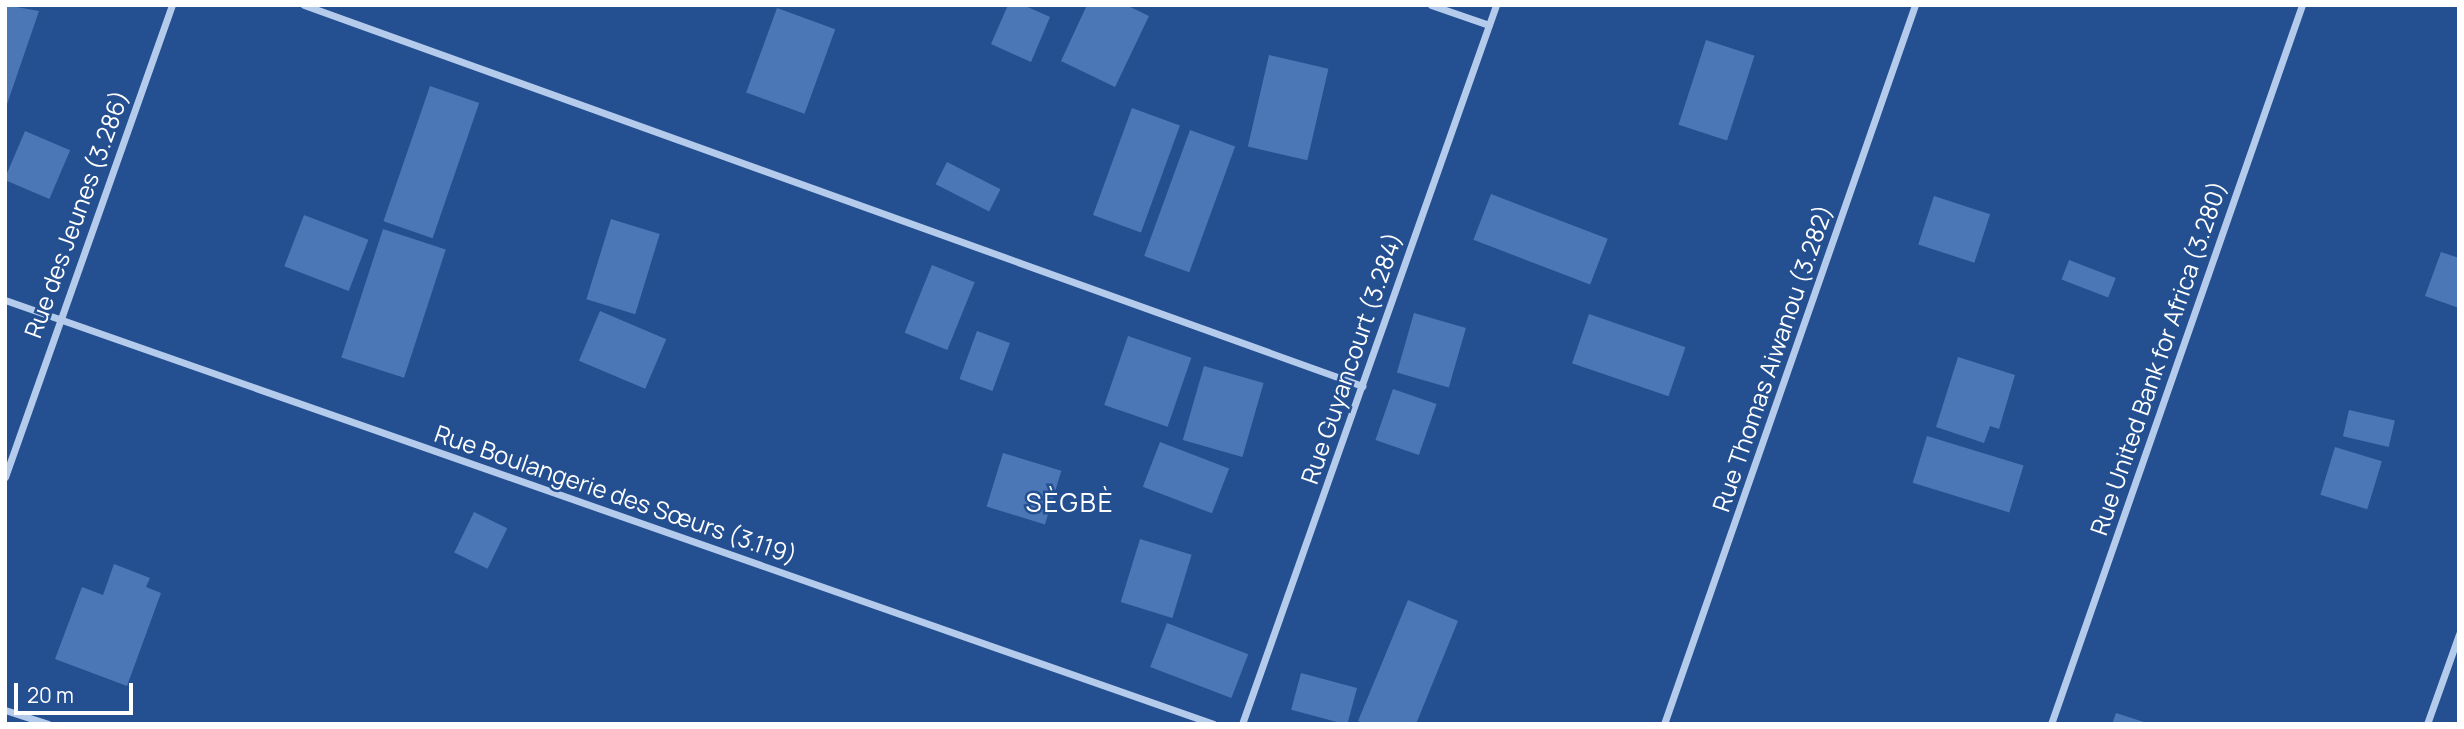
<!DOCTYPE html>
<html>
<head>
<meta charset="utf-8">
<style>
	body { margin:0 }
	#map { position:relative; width:2464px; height:729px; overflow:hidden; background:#244f90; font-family:Manrope,sans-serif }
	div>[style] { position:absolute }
	.building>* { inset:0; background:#4c77b7; transform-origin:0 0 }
	.street>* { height:7px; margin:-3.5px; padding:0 3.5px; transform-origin:3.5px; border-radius:3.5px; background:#b5cbec }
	span { translate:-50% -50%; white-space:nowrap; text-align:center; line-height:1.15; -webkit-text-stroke:5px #244f90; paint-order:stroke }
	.street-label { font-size:24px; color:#fff }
	.neighbourhood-label { font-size:26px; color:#fff; letter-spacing:2px }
	.frame { position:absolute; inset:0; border:7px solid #fff; pointer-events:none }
	.scale { position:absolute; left:14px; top:683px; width:119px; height:32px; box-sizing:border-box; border:4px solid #fff; border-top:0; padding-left:9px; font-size:21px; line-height:24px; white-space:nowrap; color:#fff; -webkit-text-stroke:5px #244f90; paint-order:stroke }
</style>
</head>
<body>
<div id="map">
	<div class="building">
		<i style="clip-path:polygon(5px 5px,39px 11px,6px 107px,5px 107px)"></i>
		<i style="clip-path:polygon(1008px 5px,1023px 5px,1050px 17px,1031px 62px,991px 44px)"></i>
		<i style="clip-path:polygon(1087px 5px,1126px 5px,1149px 16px,1115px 87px,1061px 61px)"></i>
		<i style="left:777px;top:8px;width:62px;height:90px;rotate:20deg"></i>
		<i style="left:1706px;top:40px;width:51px;height:89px;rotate:18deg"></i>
		<i style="left:1269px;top:55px;width:61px;height:94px;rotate:13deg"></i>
		<i style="left:430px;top:86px;width:52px;height:143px;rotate:19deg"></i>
		<i style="left:1132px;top:108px;width:51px;height:114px;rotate:20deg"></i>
		<i style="left:1190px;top:130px;width:48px;height:134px;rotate:20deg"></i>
		<i style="left:25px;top:131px;width:49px;height:53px;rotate:23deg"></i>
		<i style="left:947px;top:162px;width:60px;height:25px;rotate:27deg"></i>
		<i style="left:1491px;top:194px;width:125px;height:49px;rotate:21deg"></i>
		<i style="left:1934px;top:196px;width:59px;height:51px;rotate:18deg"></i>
		<i style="left:304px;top:215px;width:69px;height:55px;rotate:21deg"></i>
		<i style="left:611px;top:219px;width:51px;height:84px;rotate:17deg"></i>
		<i style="left:383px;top:229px;width:66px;height:135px;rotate:18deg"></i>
		<i style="clip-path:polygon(2441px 252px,2459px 258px,2459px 308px,2425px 296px)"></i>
		<i style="left:2069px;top:260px;width:50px;height:21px;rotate:21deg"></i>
		<i style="left:932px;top:265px;width:46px;height:73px;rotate:22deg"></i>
		<i style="left:600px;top:311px;width:72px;height:54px;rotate:23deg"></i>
		<i style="left:1414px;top:313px;width:54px;height:62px;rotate:16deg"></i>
		<i style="left:1589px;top:314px;width:102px;height:52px;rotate:19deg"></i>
		<i style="left:977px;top:331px;width:35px;height:51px;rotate:20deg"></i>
		<i style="left:1128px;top:336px;width:67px;height:73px;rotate:19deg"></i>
		<i style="clip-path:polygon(1958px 357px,2015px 375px,1999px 429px,1990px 426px,1984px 443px,1936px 427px)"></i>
		<i style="left:1204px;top:366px;width:62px;height:77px;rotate:16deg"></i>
		<i style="left:1393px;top:389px;width:46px;height:54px;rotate:19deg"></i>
		<i style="left:2349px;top:410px;width:47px;height:27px;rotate:13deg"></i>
		<i style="left:1927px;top:436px;width:101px;height:49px;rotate:17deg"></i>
		<i style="left:1160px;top:442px;width:74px;height:48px;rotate:21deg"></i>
		<i style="left:2335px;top:447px;width:49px;height:50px;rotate:17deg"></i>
		<i style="left:1003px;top:453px;width:61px;height:56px;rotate:17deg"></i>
		<i style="left:474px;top:512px;width:37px;height:45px;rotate:26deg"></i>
		<i style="left:1140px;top:539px;width:54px;height:66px;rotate:17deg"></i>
		<i style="clip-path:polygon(114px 564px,150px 578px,146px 587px,161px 593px,127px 686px,55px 659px,82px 587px,103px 595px)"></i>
		<i style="clip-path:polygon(1408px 600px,1458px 621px,1416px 724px,1365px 724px,1358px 721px)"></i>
		<i style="left:1167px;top:623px;width:87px;height:47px;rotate:21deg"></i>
		<i style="left:1301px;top:673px;width:58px;height:38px;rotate:15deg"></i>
		<i style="clip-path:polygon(2116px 713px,2147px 723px,2147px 724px,2112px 724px)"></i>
	</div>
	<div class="street">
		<i style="left:304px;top:5px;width:1125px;rotate:19.8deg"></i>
		<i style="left:1431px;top:5px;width:61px;rotate:19deg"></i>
		<i style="left:5px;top:300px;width:1281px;rotate:19.33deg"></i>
		<i style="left:5px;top:477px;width:501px;rotate:-70.52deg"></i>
		<i style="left:5px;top:710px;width:45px;rotate:18deg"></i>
		<i style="left:1242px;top:724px;width:763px;rotate:-70.54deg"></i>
		<i style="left:1664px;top:724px;width:762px;rotate:-70.76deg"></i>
		<i style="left:2051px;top:724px;width:762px;rotate:-70.76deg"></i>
		<i style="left:2427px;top:724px;width:96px;rotate:-70.4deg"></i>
	</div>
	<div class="street-label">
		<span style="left:76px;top:214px;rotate:-70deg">Rue des Jeunes (3.286)</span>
		<span style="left:1351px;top:358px;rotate:-71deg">Rue Guyancourt (3.284)</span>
		<span style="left:1772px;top:358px;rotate:-71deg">Rue Thomas Aiwanou (3.282)</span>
		<span style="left:2158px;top:358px;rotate:-71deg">Rue United Bank for Africa (3.280)</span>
		<span style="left:616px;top:494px;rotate:19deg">Rue Boulangerie des Sœurs (3.119)</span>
	</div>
	<div class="neighbourhood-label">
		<span style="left:1070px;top:503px">SÈGBÈ</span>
	</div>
	<div class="frame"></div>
	<div class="scale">20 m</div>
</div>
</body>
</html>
